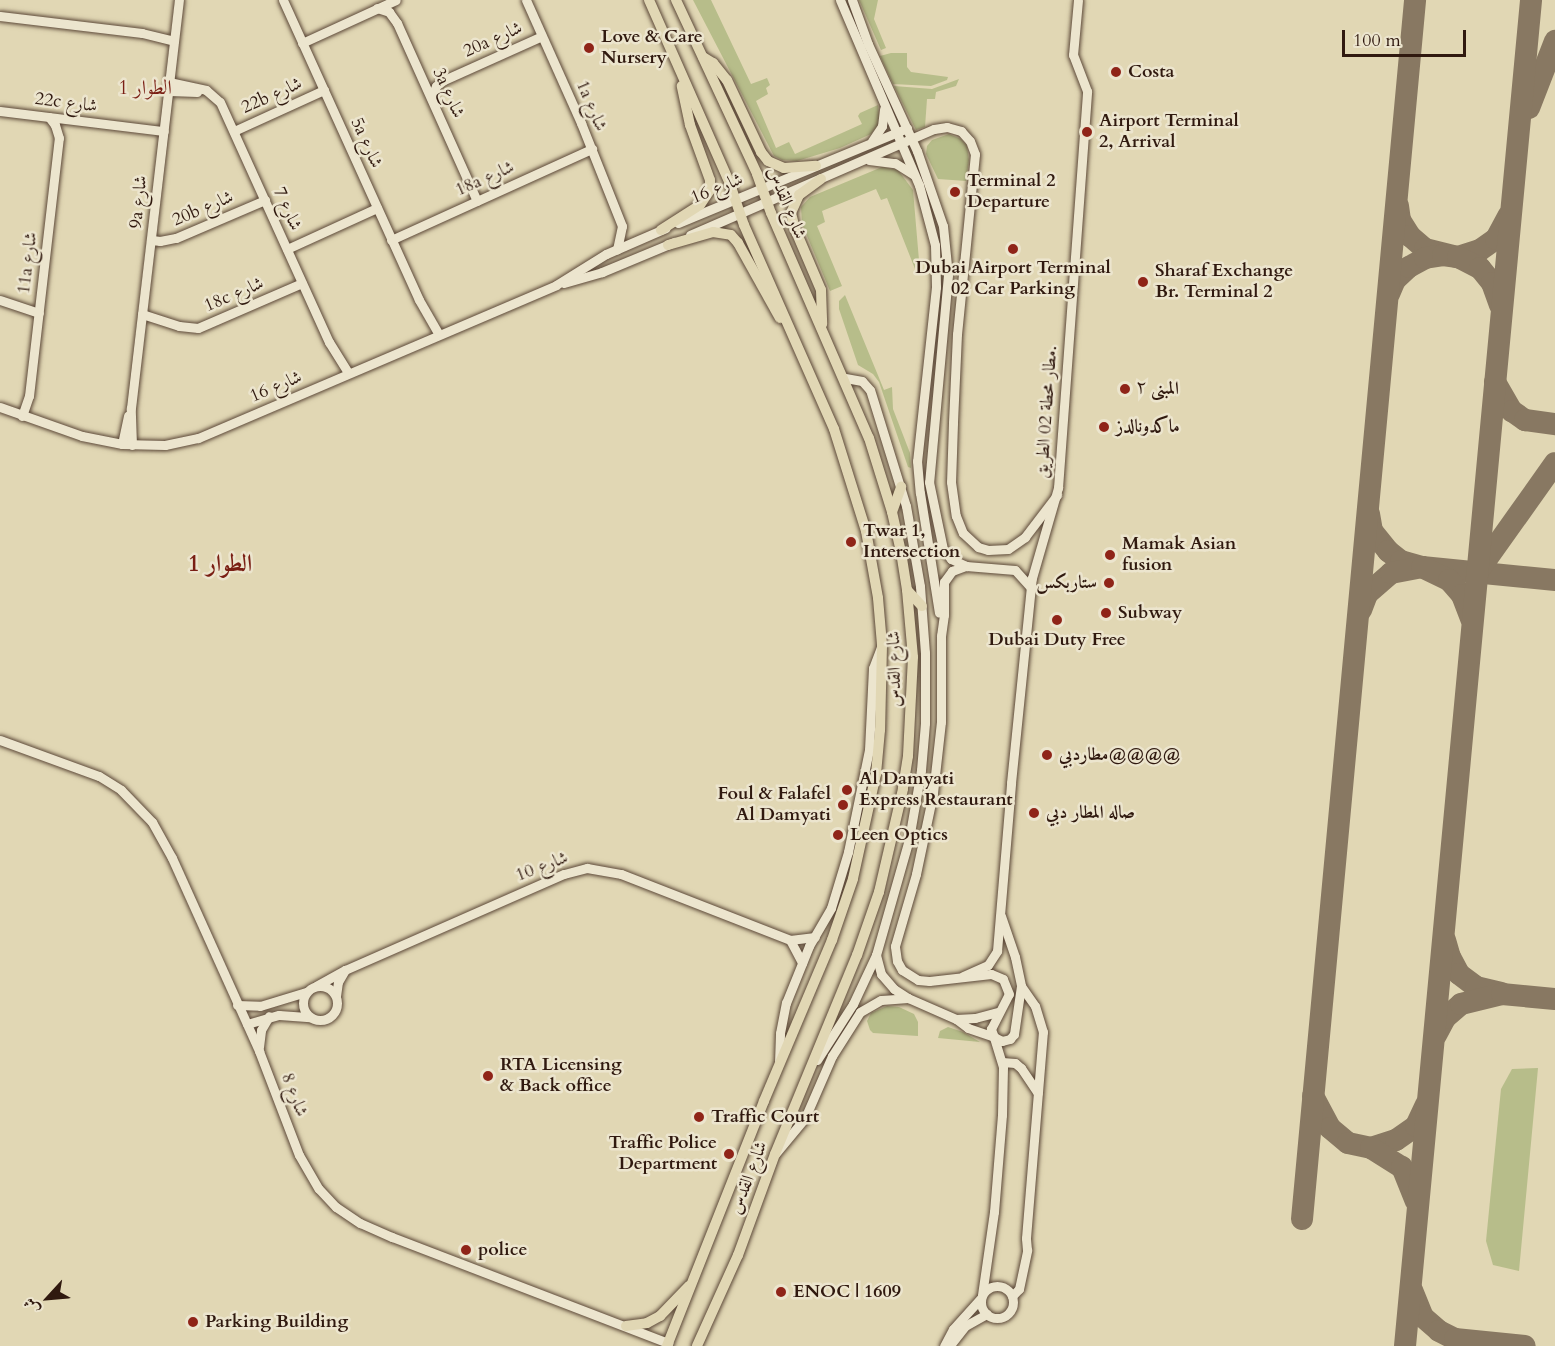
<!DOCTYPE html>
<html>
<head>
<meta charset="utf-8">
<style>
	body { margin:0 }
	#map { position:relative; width:1555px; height:1346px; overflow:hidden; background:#e1d7b4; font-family:Cardo,Amiri,serif }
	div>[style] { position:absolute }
	.green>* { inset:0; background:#b7bd8a }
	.taxiway>* { height:22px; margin:-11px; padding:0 11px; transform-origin:11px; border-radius:11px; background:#887862 }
	.roads { filter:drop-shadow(0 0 2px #5c4838) drop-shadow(0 0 2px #5c4838) }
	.minor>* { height:9px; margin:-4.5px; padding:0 4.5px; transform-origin:4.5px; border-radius:4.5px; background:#ece5ce }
	.minor>.ring { margin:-4.5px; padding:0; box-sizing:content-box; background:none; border:9px solid #ece5ce; border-radius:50% }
	.major>* { height:10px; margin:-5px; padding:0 5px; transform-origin:5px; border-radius:5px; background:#e1d7b4 }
	.dots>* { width:16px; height:16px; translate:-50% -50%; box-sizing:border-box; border:3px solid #ece5ce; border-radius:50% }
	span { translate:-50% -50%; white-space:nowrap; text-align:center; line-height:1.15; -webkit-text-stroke:5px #ece5ce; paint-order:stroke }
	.poi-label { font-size:18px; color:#30190f; font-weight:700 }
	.left { translate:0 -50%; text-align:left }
	.right { translate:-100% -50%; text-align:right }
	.street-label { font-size:18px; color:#30190f }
	.neighbourhood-label { font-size:20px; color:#7a1f14 }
	.district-label { font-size:24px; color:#7a1f14; font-weight:700 }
	.north { position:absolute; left:18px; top:1268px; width:60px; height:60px; -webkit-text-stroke:4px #ece5ce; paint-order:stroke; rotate:244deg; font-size:16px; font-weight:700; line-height:24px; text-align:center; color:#30190f }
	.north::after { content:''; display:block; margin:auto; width:21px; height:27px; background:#30190f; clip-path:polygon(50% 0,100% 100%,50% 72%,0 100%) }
	.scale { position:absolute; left:1342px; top:30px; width:124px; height:27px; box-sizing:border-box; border:3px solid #30190f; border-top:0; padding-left:8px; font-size:18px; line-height:21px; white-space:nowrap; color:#30190f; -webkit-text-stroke:4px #ece5ce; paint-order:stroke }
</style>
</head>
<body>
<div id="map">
	<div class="green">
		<i style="clip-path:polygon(693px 0,711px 0,751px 84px,767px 78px,770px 85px,766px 88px,768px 94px,756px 101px,776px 148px,789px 142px,795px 154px,862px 124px,858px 116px,860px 113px,878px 105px,880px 123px,871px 134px,840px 148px,797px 161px,782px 160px,774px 156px)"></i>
		<i style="clip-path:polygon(859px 0,878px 0,874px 19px,886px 48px,881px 50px)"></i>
		<i style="clip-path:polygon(891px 53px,907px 53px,907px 67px,911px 72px,948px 77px,947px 80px,931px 86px,893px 84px,880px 56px)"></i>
		<i style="clip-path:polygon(959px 79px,956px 86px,936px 92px,935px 99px,927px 99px,925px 127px,916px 130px,894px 86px,932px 89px)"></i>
		<i style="clip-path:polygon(949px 134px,961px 139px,967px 146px,969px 160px,966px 181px,938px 179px,926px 154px,927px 146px,932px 140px)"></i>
		<i style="clip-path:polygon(882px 167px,898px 170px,913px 190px,920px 272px,917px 274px,887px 198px,881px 200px,876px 189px,822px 211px,825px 222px,817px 226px,842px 286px,830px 291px,802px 224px,801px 207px,810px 197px)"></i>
		<i style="clip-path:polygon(845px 295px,884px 390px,892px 387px,893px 409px,910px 453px,911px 468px,908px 467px,879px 382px,873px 374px,858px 365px,839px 309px,839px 301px)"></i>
		<i style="clip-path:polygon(887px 1006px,899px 1007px,914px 1014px,918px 1022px,918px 1036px,873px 1033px,870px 1030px,867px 1021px,871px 1013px)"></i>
		<i style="clip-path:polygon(948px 1027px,963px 1032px,980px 1042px,938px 1038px,940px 1031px)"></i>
		<i style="clip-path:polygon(1538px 1068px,1519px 1271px,1493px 1265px,1486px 1241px,1501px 1089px,1512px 1069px)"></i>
	</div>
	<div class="taxiway">
		<i style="left:1529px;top:108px;width:72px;rotate:-68.8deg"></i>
		<i style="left:1398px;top:206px;width:14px;rotate:82deg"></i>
		<i style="left:1400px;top:220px;width:19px;rotate:58deg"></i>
		<i style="left:1410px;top:236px;width:20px;rotate:41deg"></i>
		<i style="left:1425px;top:249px;width:34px;rotate:14deg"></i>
		<i style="left:1458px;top:257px;width:23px;rotate:-18deg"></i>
		<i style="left:1480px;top:250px;width:19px;rotate:-35deg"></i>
		<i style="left:1496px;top:239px;width:26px;rotate:-62deg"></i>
		<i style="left:1389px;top:294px;width:15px;rotate:-67deg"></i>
		<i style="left:1395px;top:280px;width:19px;rotate:-43deg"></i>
		<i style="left:1409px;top:267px;width:18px;rotate:-29deg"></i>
		<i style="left:1425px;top:258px;width:18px;rotate:-9deg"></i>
		<i style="left:1443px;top:255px;width:15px;rotate:8deg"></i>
		<i style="left:1458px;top:257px;width:25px;rotate:27deg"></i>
		<i style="left:1480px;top:268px;width:19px;rotate:51deg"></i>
		<i style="left:1492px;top:283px;width:23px;rotate:70deg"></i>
		<i style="left:1495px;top:382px;width:34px;rotate:60deg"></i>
		<i style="left:1512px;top:411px;width:16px;rotate:35deg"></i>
		<i style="left:1525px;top:420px;width:30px;rotate:8deg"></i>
		<i style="left:1369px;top:514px;width:17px;rotate:80deg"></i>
		<i style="left:1372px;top:531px;width:26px;rotate:51deg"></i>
		<i style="left:1388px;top:551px;width:16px;rotate:38deg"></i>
		<i style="left:1401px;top:561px;width:22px;rotate:16deg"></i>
		<i style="left:1422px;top:567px;width:134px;rotate:5.6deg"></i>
		<i style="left:1479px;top:570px;width:131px;rotate:-54.6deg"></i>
		<i style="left:1361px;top:610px;width:17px;rotate:-69deg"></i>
		<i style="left:1367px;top:594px;width:32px;rotate:-41deg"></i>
		<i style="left:1391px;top:573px;width:32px;rotate:-11deg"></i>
		<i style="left:1422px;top:567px;width:30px;rotate:26deg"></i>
		<i style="left:1449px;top:580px;width:20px;rotate:49deg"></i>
		<i style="left:1462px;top:595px;width:26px;rotate:69deg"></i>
		<i style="left:1445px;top:940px;width:18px;rotate:74deg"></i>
		<i style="left:1450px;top:957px;width:19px;rotate:62deg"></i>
		<i style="left:1459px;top:974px;width:21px;rotate:37deg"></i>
		<i style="left:1476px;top:987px;width:26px;rotate:13deg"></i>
		<i style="left:1436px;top:1035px;width:19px;rotate:-62deg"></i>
		<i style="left:1445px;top:1018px;width:21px;rotate:-41deg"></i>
		<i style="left:1461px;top:1004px;width:42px;rotate:-13.7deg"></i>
		<i style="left:1502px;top:994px;width:53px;rotate:5.4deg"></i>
		<i style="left:1313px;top:1096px;width:36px;rotate:62deg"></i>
		<i style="left:1330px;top:1128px;width:23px;rotate:40deg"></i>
		<i style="left:1348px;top:1143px;width:24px;rotate:12deg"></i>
		<i style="left:1371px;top:1148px;width:26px;rotate:-18deg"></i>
		<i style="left:1396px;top:1140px;width:24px;rotate:-35deg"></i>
		<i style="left:1416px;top:1126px;width:23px;rotate:-65deg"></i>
		<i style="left:1371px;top:1148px;width:36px;rotate:32deg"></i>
		<i style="left:1402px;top:1167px;width:37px;rotate:68deg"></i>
		<i style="left:1302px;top:1219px;width:1224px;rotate:-84.7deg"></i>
		<i style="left:1412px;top:1290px;width:29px;rotate:68deg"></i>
		<i style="left:1423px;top:1317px;width:21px;rotate:41deg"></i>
		<i style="left:1439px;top:1331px;width:18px;rotate:27deg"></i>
		<i style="left:1455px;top:1339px;width:70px;rotate:5.7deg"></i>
		<i style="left:1405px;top:1346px;width:1352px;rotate:-84.65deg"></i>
	</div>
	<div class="roads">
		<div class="minor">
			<i style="left:283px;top:0;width:329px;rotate:65.6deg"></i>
			<i style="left:419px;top:300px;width:39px;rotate:60deg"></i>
			<i style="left:526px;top:0;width:135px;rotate:65.9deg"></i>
			<i style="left:581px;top:123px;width:111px;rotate:68.3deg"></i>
			<i style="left:622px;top:226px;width:24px;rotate:102deg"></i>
			<i style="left:840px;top:0;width:201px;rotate:66.9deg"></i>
			<i style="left:919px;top:185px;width:62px;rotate:75.1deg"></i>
			<i style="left:935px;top:245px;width:42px;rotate:88.6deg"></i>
			<i style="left:936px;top:287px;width:175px;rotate:96.2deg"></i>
			<i style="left:917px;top:461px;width:32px;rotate:85deg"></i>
			<i style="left:920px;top:493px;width:121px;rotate:81deg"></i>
			<i style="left:852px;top:0;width:47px;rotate:70deg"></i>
			<i style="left:868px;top:44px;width:118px;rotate:65.4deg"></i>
			<i style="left:917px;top:151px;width:79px;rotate:70.9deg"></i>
			<i style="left:943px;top:226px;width:49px;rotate:84.2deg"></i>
			<i style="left:948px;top:275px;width:208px;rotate:95.2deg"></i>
			<i style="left:929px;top:482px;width:68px;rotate:78.2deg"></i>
			<i style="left:943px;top:549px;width:13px;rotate:51deg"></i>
			<i style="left:951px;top:559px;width:17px;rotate:25deg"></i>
			<i style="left:377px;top:8px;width:13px;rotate:18deg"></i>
			<i style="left:389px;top:12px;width:14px;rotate:54deg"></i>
			<i style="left:397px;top:23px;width:195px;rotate:65.8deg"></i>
			<i style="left:0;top:16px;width:143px;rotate:6.8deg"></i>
			<i style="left:142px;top:33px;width:33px;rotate:14deg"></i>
			<i style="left:302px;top:43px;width:103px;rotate:-24.6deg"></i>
			<i style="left:169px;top:82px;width:38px;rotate:12deg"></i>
			<i style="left:206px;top:90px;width:18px;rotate:41deg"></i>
			<i style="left:220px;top:102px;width:264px;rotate:65.6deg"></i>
			<i style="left:329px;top:342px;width:36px;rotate:58deg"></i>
			<i style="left:169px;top:91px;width:28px;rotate:2deg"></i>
			<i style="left:432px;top:96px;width:11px;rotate:-68deg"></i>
			<i style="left:436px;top:86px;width:10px;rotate:-37deg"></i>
			<i style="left:444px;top:80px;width:107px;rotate:-24.2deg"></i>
			<i style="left:0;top:111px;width:165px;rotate:7deg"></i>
			<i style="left:234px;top:131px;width:99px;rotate:-24.5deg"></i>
			<i style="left:872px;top:141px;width:18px;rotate:-56deg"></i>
			<i style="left:882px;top:126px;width:17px;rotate:-83deg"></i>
			<i style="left:869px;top:160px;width:26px;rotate:7deg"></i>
			<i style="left:895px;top:163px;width:22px;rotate:32deg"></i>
			<i style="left:678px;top:223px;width:248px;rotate:-22.5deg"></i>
			<i style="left:690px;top:235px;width:266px;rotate:-23.5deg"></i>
			<i style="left:934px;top:129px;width:13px;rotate:-9deg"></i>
			<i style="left:947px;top:127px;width:15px;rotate:16deg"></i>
			<i style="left:961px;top:131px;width:13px;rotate:48deg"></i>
			<i style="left:970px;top:141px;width:14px;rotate:69deg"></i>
			<i style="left:975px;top:154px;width:181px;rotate:95.7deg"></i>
			<i style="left:957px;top:334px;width:89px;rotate:92.6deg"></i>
			<i style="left:953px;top:423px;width:59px;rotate:91.9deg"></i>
			<i style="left:951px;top:482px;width:34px;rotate:82deg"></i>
			<i style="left:956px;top:516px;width:18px;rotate:68deg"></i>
			<i style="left:963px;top:533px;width:21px;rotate:43deg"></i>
			<i style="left:978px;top:547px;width:10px;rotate:17deg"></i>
			<i style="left:988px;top:550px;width:20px;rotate:-3deg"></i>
			<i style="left:1008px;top:549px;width:21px;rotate:-35deg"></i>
			<i style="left:1025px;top:537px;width:53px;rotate:-52.7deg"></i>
			<i style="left:152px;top:240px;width:8px;rotate:7deg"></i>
			<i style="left:160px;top:241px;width:16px;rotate:-11deg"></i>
			<i style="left:176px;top:238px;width:97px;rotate:-23.1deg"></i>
			<i style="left:391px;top:240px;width:221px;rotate:-24.4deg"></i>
			<i style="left:287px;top:249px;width:99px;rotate:-24.5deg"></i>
			<i style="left:564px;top:283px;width:40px;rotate:-16deg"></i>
			<i style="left:602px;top:272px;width:78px;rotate:-22.6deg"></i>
			<i style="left:0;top:300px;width:41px;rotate:18.4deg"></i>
			<i style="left:142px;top:314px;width:39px;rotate:18deg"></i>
			<i style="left:179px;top:326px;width:19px;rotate:6deg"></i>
			<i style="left:198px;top:328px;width:113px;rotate:-23.4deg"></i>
			<i style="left:0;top:407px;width:87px;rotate:19.5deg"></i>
			<i style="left:82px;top:436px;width:41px;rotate:11.3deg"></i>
			<i style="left:122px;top:444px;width:43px;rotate:1.3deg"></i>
			<i style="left:165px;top:445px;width:34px;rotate:-12deg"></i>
			<i style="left:198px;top:438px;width:389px;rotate:-23.1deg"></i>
			<i style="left:556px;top:285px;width:59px;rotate:-31.8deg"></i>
			<i style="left:606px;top:254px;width:65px;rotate:-23.4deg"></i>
			<i style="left:22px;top:416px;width:21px;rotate:-71deg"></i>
			<i style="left:29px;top:396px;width:260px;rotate:-83.4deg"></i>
			<i style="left:59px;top:138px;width:14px;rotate:-107deg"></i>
			<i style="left:55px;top:125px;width:10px;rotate:-127deg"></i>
			<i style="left:122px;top:444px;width:29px;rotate:-78deg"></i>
			<i style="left:132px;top:445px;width:37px;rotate:-92deg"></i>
			<i style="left:131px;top:408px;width:411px;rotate:-83.3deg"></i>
			<i style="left:0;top:740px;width:105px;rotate:20deg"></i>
			<i style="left:99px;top:776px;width:26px;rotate:32deg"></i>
			<i style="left:121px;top:790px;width:45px;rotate:45.9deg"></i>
			<i style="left:152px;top:822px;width:41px;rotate:60.9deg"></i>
			<i style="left:172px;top:858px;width:212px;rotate:65.7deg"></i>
			<i style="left:259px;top:1051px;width:111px;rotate:69deg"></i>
			<i style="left:299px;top:1155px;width:39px;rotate:60deg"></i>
			<i style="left:319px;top:1189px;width:25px;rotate:47deg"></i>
			<i style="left:336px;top:1207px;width:29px;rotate:34deg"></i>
			<i style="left:360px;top:1223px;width:35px;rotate:24deg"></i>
			<i style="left:392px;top:1237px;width:296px;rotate:21deg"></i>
			<i style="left:1001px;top:916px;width:43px;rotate:71.1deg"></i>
			<i style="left:1015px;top:957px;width:30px;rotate:78deg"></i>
			<i style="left:1021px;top:986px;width:49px;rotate:98.3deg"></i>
			<i style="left:1014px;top:1034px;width:6px;rotate:129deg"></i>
			<i style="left:1010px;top:1039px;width:8px;rotate:166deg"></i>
			<i style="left:1002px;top:1041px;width:9px;rotate:-153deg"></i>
			<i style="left:994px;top:1037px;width:9px;rotate:-111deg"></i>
			<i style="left:991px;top:1029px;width:39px;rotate:-63deg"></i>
			<i style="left:1009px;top:994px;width:16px;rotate:-112deg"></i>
			<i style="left:1003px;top:979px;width:13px;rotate:-157deg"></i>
			<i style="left:991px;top:974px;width:62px;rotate:173.6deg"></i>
			<i style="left:929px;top:981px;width:11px;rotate:-175deg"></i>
			<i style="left:918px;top:980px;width:19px;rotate:-148deg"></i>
			<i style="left:902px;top:970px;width:10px;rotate:-119deg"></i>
			<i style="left:897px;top:961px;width:15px;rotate:-98deg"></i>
			<i style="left:895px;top:946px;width:75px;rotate:-73.7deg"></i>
			<i style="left:916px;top:874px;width:83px;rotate:-78.1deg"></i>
			<i style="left:933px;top:793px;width:71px;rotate:-83.6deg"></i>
			<i style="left:941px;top:722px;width:86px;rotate:-90deg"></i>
			<i style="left:941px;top:636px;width:21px;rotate:-82deg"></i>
			<i style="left:944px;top:615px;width:33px;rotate:-90deg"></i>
			<i style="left:944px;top:582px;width:14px;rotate:-54deg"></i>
			<i style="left:952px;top:571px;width:15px;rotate:-20deg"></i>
			<i style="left:966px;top:566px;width:49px;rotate:4.7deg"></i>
			<i style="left:1015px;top:570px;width:24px;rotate:48deg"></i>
			<i style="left:790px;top:940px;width:26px;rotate:62deg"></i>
			<i style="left:876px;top:955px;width:20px;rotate:75deg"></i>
			<i style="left:881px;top:974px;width:20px;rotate:49deg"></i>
			<i style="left:894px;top:989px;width:17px;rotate:33deg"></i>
			<i style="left:908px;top:998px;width:52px;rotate:23.6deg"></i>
			<i style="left:956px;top:1019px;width:15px;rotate:37deg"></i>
			<i style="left:968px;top:1028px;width:28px;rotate:19deg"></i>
			<i style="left:963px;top:976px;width:27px;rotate:-24deg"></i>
			<i style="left:988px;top:965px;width:17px;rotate:-57deg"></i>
			<i style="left:997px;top:951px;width:169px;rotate:-85.2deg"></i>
			<i style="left:1011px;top:783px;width:206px;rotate:-84.2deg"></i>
			<i style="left:1032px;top:578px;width:94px;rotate:-73.9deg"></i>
			<i style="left:1058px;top:488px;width:398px;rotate:-85.8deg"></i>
			<i style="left:1087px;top:91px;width:39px;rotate:-111deg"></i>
			<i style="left:1073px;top:55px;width:55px;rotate:-84.8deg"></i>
			<i class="ring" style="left:303px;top:986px;width:25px;height:25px"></i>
			<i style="left:316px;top:986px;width:33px;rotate:-29deg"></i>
			<i style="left:345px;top:970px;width:239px;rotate:-23.7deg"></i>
			<i style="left:564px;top:874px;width:24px;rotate:-15deg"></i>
			<i style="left:587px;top:868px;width:35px;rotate:10deg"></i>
			<i style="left:621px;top:874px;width:181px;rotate:21.3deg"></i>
			<i style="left:790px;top:940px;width:25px;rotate:-7deg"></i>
			<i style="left:336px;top:996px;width:14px;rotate:-82deg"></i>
			<i style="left:338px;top:982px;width:14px;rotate:-60deg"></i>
			<i style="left:237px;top:1005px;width:23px;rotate:2deg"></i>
			<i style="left:260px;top:1006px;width:48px;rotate:-16.9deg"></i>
			<i style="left:956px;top:1019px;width:19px;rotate:-3deg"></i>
			<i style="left:975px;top:1018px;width:24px;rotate:-15deg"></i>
			<i style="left:247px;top:1024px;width:33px;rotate:-16deg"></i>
			<i style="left:279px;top:1015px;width:31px;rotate:4deg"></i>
			<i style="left:259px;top:1047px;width:17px;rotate:-83deg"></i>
			<i style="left:261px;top:1030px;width:16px;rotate:-60deg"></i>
			<i style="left:817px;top:1060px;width:67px;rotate:-57.3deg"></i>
			<i style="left:853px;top:1004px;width:54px;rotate:-64.9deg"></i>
			<i style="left:876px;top:955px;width:121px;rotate:-74.1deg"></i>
			<i style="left:909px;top:839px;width:70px;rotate:-80.1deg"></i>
			<i style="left:921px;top:770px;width:47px;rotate:-85.1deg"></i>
			<i style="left:925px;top:723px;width:70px;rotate:-90deg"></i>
			<i style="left:925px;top:653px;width:67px;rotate:-94.3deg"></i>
			<i style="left:920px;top:586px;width:81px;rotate:-99.9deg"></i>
			<i style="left:906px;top:506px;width:121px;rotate:-107.2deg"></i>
			<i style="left:870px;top:390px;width:12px;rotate:-132deg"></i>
			<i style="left:862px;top:381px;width:17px;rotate:-170deg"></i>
			<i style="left:1002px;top:1062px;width:13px;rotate:4deg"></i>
			<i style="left:1015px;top:1063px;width:8px;rotate:40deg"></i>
			<i style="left:1021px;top:1068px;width:30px;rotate:56deg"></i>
			<i style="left:779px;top:1063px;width:30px;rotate:-88deg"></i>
			<i style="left:780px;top:1033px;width:31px;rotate:-79deg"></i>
			<i style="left:786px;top:1003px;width:61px;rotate:-68deg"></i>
			<i style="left:809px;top:946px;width:44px;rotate:-59.9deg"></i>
			<i style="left:831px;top:908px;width:59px;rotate:-73.1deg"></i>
			<i style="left:848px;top:852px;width:104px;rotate:-78.4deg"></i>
			<i style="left:869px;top:750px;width:82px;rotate:-87.2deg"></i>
			<i style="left:873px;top:668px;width:25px;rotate:-69deg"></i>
			<i style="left:775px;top:1154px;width:47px;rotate:-50.2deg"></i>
			<i style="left:805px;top:1118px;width:68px;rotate:-66.5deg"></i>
			<i style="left:832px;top:1056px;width:52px;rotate:-57.5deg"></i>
			<i style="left:860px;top:1012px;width:24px;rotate:-30deg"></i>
			<i style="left:881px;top:1000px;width:27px;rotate:-4deg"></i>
			<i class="ring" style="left:981px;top:1286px;width:23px;height:23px"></i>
			<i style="left:982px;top:1295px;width:84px;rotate:-81.8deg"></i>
			<i style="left:994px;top:1212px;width:97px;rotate:-85.3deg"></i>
			<i style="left:1002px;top:1115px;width:48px;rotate:-88.8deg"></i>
			<i style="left:1003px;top:1067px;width:31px;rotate:-107deg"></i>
			<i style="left:1012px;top:1296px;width:10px;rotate:-45deg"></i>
			<i style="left:1019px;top:1289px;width:40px;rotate:-78deg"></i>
			<i style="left:1027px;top:1250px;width:12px;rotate:-95deg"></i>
			<i style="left:1026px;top:1238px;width:207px;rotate:-85.3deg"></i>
			<i style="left:1043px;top:1032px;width:27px;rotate:-107deg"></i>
			<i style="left:1035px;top:1006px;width:24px;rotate:-125deg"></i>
			<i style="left:951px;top:1344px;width:23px;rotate:-52deg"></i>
			<i style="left:965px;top:1326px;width:25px;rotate:-29deg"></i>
			<i style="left:944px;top:1346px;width:19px;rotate:-62deg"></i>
			<i style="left:953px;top:1329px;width:42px;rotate:-47.9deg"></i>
		</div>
		<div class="major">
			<i style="left:649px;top:0;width:198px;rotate:66.2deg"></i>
			<i style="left:729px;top:181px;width:46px;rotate:71.2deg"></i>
			<i style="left:744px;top:225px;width:223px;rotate:66.2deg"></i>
			<i style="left:834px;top:429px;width:107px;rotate:72.6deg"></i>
			<i style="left:866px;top:531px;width:68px;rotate:79.8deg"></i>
			<i style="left:878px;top:598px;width:47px;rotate:85.1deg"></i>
			<i style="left:882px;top:645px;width:85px;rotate:91.3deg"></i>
			<i style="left:880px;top:730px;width:44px;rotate:95.2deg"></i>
			<i style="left:876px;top:774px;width:107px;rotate:102.4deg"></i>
			<i style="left:853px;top:879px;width:65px;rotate:109deg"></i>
			<i style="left:832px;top:940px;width:175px;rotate:112.9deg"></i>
			<i style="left:764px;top:1101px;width:264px;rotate:111.6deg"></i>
			<i style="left:676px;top:0;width:192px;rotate:65deg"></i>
			<i style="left:757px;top:174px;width:41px;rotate:70.3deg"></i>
			<i style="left:771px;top:213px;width:245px;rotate:66.5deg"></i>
			<i style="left:869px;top:438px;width:77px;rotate:72.7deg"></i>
			<i style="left:892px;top:512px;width:41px;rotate:77.3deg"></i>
			<i style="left:901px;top:552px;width:38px;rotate:81deg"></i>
			<i style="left:907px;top:590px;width:67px;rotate:84.9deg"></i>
			<i style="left:913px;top:657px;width:99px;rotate:92.9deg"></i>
			<i style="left:908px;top:756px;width:33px;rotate:99deg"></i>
			<i style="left:903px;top:789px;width:106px;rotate:103.1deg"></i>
			<i style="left:879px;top:892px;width:67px;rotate:109.2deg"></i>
			<i style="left:857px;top:955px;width:215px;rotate:112.4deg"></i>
			<i style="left:775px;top:1154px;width:108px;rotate:110.1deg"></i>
			<i style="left:738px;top:1255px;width:100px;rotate:114.3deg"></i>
			<i style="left:703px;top:57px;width:12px;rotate:31deg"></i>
			<i style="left:713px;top:63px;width:22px;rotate:51deg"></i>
			<i style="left:727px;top:80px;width:80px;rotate:64.7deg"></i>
			<i style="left:761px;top:152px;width:11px;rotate:52deg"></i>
			<i style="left:768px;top:161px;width:17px;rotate:24deg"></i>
			<i style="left:784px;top:168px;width:32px;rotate:-4deg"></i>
			<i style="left:821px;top:179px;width:27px;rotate:144deg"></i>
			<i style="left:799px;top:195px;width:20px;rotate:114deg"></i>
			<i style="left:791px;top:213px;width:16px;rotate:76deg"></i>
			<i style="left:795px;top:229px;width:66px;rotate:66.9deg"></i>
			<i style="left:821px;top:290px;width:34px;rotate:88deg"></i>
			<i style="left:661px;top:230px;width:46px;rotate:-32.7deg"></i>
			<i style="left:700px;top:205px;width:18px;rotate:-56deg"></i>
			<i style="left:710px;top:190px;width:10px;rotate:-90deg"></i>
			<i style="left:710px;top:180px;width:59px;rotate:-110deg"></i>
			<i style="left:690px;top:125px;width:40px;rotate:-102deg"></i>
			<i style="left:668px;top:245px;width:47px;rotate:-16.1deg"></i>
			<i style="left:713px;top:232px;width:18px;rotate:9deg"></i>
			<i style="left:731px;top:235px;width:11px;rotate:49deg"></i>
			<i style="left:738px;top:243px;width:86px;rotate:60.8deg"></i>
			<i style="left:892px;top:512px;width:27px;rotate:-70deg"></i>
			<i style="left:907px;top:590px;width:22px;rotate:47deg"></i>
			<i style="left:626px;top:1326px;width:21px;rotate:-8deg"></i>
			<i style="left:647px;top:1323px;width:15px;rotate:-28deg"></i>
			<i style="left:660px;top:1316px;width:42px;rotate:-46deg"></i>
		</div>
	</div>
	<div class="dots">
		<i style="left:589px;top:48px;background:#8f2418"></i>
		<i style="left:1116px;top:72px;background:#8f2418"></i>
		<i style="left:1087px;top:132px;background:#8f2418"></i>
		<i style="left:955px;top:192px;background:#8f2418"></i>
		<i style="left:1013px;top:249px;background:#8f2418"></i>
		<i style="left:1143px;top:282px;background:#8f2418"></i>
		<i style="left:1125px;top:389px;background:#8f2418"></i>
		<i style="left:1104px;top:427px;background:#8f2418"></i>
		<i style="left:851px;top:542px;background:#8f2418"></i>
		<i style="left:1110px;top:555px;background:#8f2418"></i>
		<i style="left:1109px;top:583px;background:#8f2418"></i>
		<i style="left:1106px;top:613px;background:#8f2418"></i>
		<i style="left:1057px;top:620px;background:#8f2418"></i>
		<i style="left:1047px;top:755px;background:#8f2418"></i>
		<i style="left:847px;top:790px;background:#8f2418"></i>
		<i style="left:843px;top:805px;background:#8f2418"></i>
		<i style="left:1034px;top:813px;background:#8f2418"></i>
		<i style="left:838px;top:835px;background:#8f2418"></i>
		<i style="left:488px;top:1076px;background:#8f2418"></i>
		<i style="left:699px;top:1117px;background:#8f2418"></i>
		<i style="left:729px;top:1154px;background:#8f2418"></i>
		<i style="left:466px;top:1250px;background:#8f2418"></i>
		<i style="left:781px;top:1292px;background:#8f2418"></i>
		<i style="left:193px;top:1322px;background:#8f2418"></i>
	</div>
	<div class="poi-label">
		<span class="left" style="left:601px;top:48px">Love &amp; Care<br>Nursery</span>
		<span class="left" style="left:1128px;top:72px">Costa</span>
		<span class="left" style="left:1099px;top:132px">Airport Terminal<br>2, Arrival</span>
		<span class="left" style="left:967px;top:192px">Terminal 2<br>Departure</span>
		<span style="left:1013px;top:279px">Dubai Airport Terminal<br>02 Car Parking</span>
		<span class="left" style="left:1155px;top:282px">Sharaf Exchange<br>Br. Terminal 2</span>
		<span class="left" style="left:1137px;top:389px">المبنى ٢</span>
		<span class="left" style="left:1116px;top:427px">ماكدونالدز</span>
		<span class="left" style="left:863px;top:542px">Twar 1,<br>Intersection</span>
		<span class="left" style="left:1122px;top:555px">Mamak Asian<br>fusion</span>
		<span class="right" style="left:1097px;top:583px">ستاربكس</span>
		<span class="left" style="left:1118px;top:613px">Subway</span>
		<span style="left:1057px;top:640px">Dubai Duty Free</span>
		<span class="left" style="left:1059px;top:755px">مطاردبي@@@@</span>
		<span class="left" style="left:859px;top:790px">Al Damyati<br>Express Restaurant</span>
		<span class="right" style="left:831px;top:805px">Foul &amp; Falafel<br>Al Damyati</span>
		<span class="left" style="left:1046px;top:813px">صاله المطار دبي</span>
		<span class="left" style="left:850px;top:835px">Leen Optics</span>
		<span class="left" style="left:500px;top:1076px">RTA Licensing<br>&amp; Back office</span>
		<span class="left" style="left:711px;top:1117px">Traffic Court</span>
		<span class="right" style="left:717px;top:1154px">Traffic Police<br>Department</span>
		<span class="left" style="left:478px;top:1250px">police</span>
		<span class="left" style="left:793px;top:1292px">ENOC | 1609</span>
		<span class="left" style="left:205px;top:1322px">Parking Building</span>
	</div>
	<div class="street-label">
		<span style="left:493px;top:40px;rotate:-24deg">20a شارع</span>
		<span style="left:448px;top:93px;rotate:66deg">3a شارع</span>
		<span style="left:272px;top:96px;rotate:-24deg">22b شارع</span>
		<span style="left:66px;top:103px;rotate:7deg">22c شارع</span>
		<span style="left:591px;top:106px;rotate:67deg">1a شارع</span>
		<span style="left:366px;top:143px;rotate:66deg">5a شارع</span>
		<span style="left:485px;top:179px;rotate:-24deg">18a شارع</span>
		<span style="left:717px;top:189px;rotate:-22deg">شارع 16</span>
		<span style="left:139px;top:202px;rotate:-84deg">9a شارع</span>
		<span style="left:786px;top:203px;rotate:68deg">شارع القدس</span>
		<span style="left:203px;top:209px;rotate:-23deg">20b شارع</span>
		<span style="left:287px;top:209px;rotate:66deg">شارع 7</span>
		<span style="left:28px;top:263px;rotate:-83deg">11a شارع</span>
		<span style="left:234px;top:295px;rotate:-23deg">18c شارع</span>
		<span style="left:276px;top:387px;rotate:-23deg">شارع 16</span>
		<span style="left:1047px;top:412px;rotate:-86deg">مطار محطة 02 الطريق.</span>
		<span style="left:895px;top:669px;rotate:-91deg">شارع القدس</span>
		<span style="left:542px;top:867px;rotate:-21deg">شارع 10</span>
		<span style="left:294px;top:1095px;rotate:69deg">شارع 8</span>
		<span style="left:749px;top:1178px;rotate:-69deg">شارع القدس</span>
	</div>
	<div class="neighbourhood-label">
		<span style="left:145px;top:87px">الطوار 1</span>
	</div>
	<div class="district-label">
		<span style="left:220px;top:564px">الطوار 1</span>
	</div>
	<div class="north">ش</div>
	<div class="scale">100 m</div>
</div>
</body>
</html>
